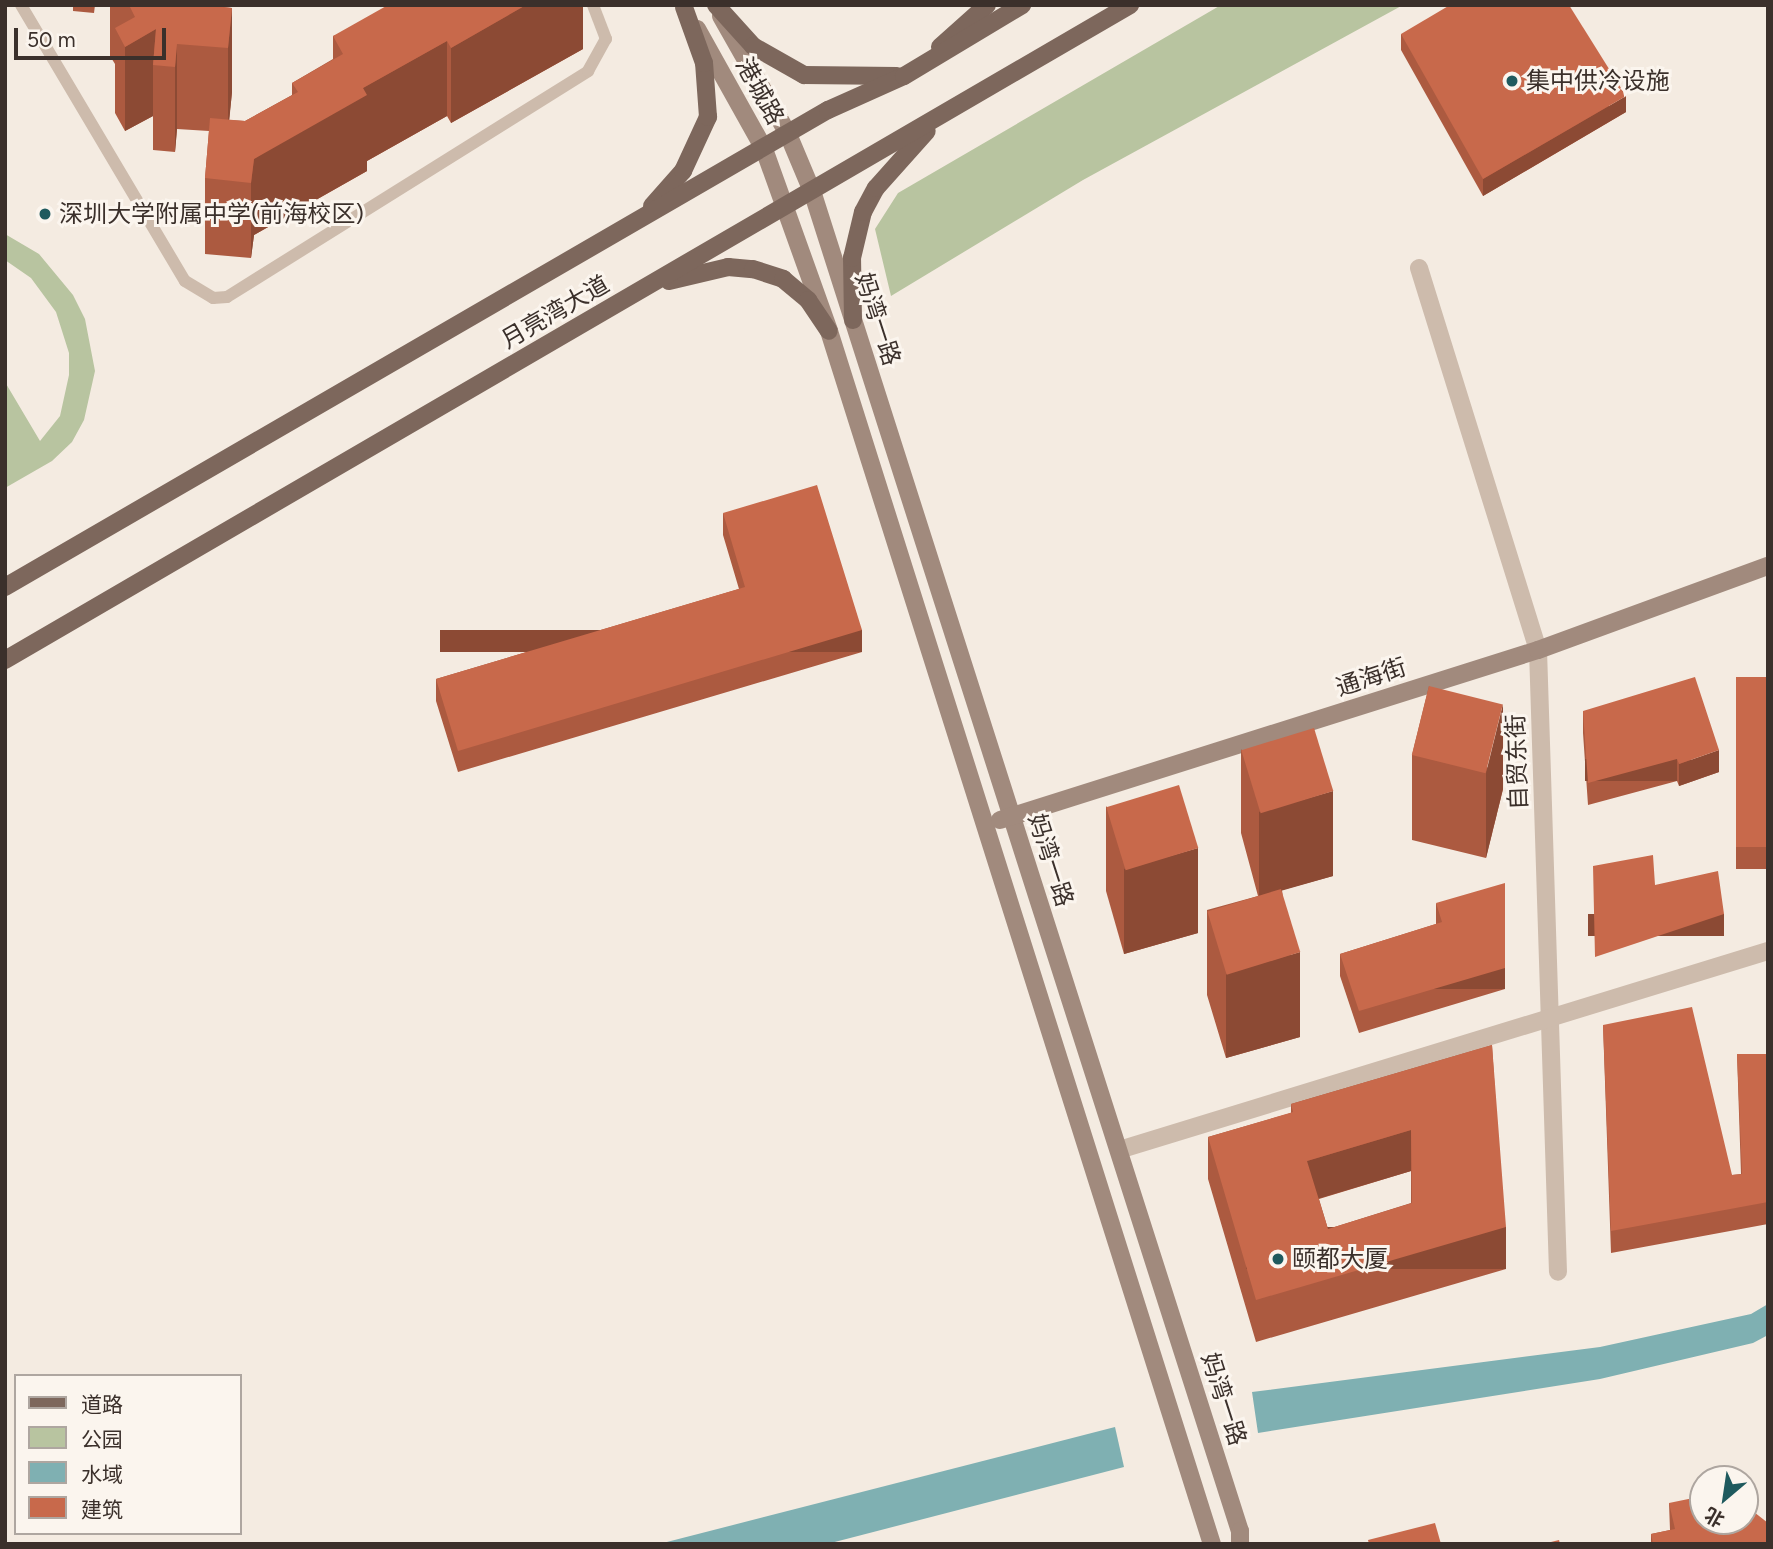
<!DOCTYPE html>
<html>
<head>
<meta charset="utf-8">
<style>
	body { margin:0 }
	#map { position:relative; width:1773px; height:1549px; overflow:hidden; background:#f4ebe1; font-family:Figtree,"Noto Sans SC",sans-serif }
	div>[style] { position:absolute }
	.green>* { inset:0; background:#b8c4a0 }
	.water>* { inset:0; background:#7fb0b2 }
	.lane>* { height:12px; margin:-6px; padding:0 6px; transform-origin:6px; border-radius:6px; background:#cdbbac }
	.street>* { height:18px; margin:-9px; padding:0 9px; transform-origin:9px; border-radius:9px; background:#cdbbac }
	.secondary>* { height:18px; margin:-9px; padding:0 9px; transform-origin:9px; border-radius:9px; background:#a18a7d }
	.primary>* { height:18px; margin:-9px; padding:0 9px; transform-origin:9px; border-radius:9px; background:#7d675c }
	.wall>* { inset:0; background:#ac5a40; transform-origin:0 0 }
	.shaded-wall>* { inset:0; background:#8c4a34; transform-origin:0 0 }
	.building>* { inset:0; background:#c8694b; transform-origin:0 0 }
	.dots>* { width:19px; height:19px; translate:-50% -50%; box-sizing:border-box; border:4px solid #fbf5ee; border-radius:50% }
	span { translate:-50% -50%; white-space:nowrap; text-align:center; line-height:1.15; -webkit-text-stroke:6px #fbf5ee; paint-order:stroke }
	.poi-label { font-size:24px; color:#3b302b }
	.left { translate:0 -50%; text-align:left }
	.street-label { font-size:24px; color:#3b302b }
	.frame { position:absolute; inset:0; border:7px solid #3b302b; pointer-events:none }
	.legend { position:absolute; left:14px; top:1374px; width:228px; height:161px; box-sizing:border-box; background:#fbf5ee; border:2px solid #aea6a0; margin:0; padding:9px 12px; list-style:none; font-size:21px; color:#3b302b }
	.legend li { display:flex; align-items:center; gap:14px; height:35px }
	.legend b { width:35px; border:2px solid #aea6a0 }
	.north { position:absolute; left:1689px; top:1465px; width:70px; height:70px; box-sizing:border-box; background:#fbf5ee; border:2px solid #aea6a0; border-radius:50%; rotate:209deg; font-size:19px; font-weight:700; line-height:28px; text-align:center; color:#3b302b }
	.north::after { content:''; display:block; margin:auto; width:24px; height:32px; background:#1f5a5e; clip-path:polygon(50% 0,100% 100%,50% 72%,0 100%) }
	.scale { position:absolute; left:14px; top:28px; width:152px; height:32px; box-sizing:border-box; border:4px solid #3b302b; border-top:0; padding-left:9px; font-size:21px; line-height:24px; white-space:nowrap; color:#3b302b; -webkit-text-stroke:5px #fbf5ee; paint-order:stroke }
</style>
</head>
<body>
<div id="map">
	<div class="green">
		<i style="clip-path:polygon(1221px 5px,1403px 5px,1083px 180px,891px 296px,875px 229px,898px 193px)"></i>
		<i style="clip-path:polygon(5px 234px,39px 254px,73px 295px,85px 319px,95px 371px,84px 420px,72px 442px,52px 461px,5px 488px,5px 382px,40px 441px,60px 416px,69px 375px,69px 353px,56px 312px,31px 278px,5px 260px)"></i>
	</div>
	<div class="water">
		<i style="clip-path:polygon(1768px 1304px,1768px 1335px,1753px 1343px,1600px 1379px,1258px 1433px,1252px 1392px,1600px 1347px,1751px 1314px)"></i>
		<i style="clip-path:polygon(1115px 1427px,1124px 1467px,827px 1544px,659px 1544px)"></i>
	</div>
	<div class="lane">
		<i style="left:21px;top:5px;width:321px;rotate:59.3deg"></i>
		<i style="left:185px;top:281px;width:33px;rotate:31deg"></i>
		<i style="left:213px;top:298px;width:14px;rotate:-4deg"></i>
		<i style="left:227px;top:297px;width:426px;rotate:-32deg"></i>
		<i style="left:588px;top:71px;width:37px;rotate:-61deg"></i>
		<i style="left:606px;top:39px;width:36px;rotate:-111deg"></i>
	</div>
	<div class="street">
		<i style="left:1419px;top:268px;width:400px;rotate:72.7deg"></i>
		<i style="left:1538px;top:650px;width:622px;rotate:88.16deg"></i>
		<i style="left:1119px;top:1150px;width:679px;rotate:-17.05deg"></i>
	</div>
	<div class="secondary">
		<i style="left:721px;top:16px;width:136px;rotate:60.4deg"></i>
		<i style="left:788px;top:134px;width:62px;rotate:67.2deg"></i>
		<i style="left:812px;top:191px;width:1407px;rotate:72.29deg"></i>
		<i style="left:1240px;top:1531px;width:13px;rotate:90deg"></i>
		<i style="left:697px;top:29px;width:137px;rotate:60.8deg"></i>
		<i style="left:764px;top:149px;width:193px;rotate:70.3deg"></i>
		<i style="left:829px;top:331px;width:1272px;rotate:72.48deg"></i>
		<i style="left:1000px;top:820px;width:564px;rotate:-17.54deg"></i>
		<i style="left:1538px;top:650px;width:245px;rotate:-20.1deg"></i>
	</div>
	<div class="primary">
		<i style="left:716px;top:5px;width:55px;rotate:47.9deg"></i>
		<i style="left:753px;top:46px;width:59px;rotate:29.6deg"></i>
		<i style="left:804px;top:75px;width:93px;rotate:0.6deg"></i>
		<i style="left:940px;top:47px;width:63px;rotate:-41.8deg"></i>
		<i style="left:652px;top:206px;width:47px;rotate:-48.5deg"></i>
		<i style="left:683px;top:171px;width:60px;rotate:-65.2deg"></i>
		<i style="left:708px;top:117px;width:54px;rotate:-94.2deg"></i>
		<i style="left:704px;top:63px;width:59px;rotate:-109.7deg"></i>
		<i style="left:669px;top:281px;width:61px;rotate:-13.3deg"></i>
		<i style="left:728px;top:267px;width:25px;rotate:5deg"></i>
		<i style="left:753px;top:269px;width:32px;rotate:18deg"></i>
		<i style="left:783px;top:279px;width:33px;rotate:40deg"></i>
		<i style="left:808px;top:300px;width:37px;rotate:56deg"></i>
		<i style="left:853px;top:320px;width:62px;rotate:-90.9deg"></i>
		<i style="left:852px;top:258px;width:47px;rotate:-76.6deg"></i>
		<i style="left:863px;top:212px;width:27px;rotate:-62deg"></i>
		<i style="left:876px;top:188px;width:76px;rotate:-48.2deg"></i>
		<i style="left:5px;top:587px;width:951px;rotate:-30.1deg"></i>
		<i style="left:828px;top:110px;width:83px;rotate:-24.1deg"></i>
		<i style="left:904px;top:76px;width:138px;rotate:-31deg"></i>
		<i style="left:5px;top:660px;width:1302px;rotate:-30.21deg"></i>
	</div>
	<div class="wall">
		<i style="clip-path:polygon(73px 5px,95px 5px,94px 13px,73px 11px)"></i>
		<i style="clip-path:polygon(110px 5px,204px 5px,232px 8px,232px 92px,229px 120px,245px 121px,292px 95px,292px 83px,333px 59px,333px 36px,427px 6px,583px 5px,583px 49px,451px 123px,447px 116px,367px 161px,367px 171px,254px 235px,251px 258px,205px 254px,205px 178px,209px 131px,177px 129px,175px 152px,153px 150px,153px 116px,125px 131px,115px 113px,115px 64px,110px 56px)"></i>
		<i style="clip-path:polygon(1401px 34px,1626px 112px,1483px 196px,1401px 50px)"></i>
		<i style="clip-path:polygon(723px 513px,862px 652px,458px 772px,436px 701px,436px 679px,739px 589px,723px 535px)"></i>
		<i style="left:1768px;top:677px;width:192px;height:32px;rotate:90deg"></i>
		<i style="clip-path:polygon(1429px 686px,1503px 789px,1486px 858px,1412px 840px,1412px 755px)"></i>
		<i style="clip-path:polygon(1583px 711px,1719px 772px,1679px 786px,1677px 781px,1588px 805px,1583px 733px)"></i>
		<i style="clip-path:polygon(1241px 749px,1333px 876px,1282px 890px,1300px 1037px,1226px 1058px,1207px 995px,1207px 910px,1258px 896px,1241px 833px)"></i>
		<i style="clip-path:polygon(1106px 806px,1198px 933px,1124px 954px,1106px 891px)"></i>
		<i style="clip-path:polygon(1436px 903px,1505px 989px,1359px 1033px,1340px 976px,1340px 954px,1436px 924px)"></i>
		<i style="clip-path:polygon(1603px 1025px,1732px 1175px,1741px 1174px,1737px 1054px,1768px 1054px,1768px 1224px,1611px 1253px)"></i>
		<i style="clip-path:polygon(evenodd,1492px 1045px,1506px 1269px,1256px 1342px,1208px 1179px,1208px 1137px,1291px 1113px,1291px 1104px,1492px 1045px,1411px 1171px,1411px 1203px,1328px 1229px,1319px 1199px,1411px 1171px)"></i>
		<i style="clip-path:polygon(1669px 1503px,1768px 1544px,1651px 1544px,1651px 1534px,1670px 1530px)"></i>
	</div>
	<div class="shaded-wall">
		<i style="clip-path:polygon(526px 5px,583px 5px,583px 49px,451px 123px,451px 48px)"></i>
		<i style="clip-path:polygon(232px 8px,232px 92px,228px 133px,228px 48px)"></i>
		<i style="clip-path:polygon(156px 29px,153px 65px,153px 116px,125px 131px,125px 47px)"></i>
		<i style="clip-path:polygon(447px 41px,447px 116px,367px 161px,367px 171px,254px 235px,251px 258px,251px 183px,254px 159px,363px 88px)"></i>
		<i style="clip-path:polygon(177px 44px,177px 129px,175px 152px,175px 67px)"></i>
		<i style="clip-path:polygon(1626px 96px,1626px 112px,1483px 196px,1483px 179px)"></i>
		<i style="left:862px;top:630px;width:22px;height:422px;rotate:90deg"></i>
		<i style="clip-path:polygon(1503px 704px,1503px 789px,1486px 858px,1486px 773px)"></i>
		<i style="clip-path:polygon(1719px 750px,1719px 772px,1679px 786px,1679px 764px)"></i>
		<i style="left:1677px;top:759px;width:22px;height:92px;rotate:90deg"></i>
		<i style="clip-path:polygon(1333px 791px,1333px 876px,1259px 897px,1259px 812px)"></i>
		<i style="clip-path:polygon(1198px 848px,1198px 933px,1124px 954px,1124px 869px)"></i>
		<i style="left:1724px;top:914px;width:22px;height:136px;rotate:90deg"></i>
		<i style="clip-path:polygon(1300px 952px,1300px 1037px,1226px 1058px,1226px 974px)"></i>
		<i style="left:1505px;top:968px;width:21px;height:152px;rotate:90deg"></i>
		<i style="clip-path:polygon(1411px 1130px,1411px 1171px,1307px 1202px,1307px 1161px)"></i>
		<i style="left:1506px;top:1227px;width:42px;height:260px;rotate:90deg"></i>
	</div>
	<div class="building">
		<i style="clip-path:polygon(129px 5px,204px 5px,232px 8px,228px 48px,177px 44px,175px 67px,153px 65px,156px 29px,125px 47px,115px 28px,135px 17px)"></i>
		<i style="clip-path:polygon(388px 5px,427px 5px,427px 6px,429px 5px,526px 5px,451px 48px,447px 41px,363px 88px,367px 95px,254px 159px,251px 183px,205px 178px,210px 118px,245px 121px,298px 92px,292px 83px,343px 54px,333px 36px)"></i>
		<i style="clip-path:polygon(1450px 5px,1569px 5px,1626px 96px,1483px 179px,1401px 34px)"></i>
		<i style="clip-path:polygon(817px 485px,862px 630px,458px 751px,436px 679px,745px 587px,723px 513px)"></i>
		<i style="clip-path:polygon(1695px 677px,1719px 750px,1679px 764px,1677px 759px,1588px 783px,1583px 711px)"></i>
		<i style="left:1768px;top:677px;width:170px;height:32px;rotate:90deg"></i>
		<i style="left:1429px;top:686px;width:76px;height:71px;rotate:14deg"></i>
		<i style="left:1314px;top:728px;width:66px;height:76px;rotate:73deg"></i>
		<i style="left:1179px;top:785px;width:66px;height:76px;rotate:73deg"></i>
		<i style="clip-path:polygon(1653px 855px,1655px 885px,1718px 871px,1724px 914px,1595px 957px,1593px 866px)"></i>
		<i style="clip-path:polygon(1505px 883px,1505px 968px,1359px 1011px,1340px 954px,1442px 922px,1436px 903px)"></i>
		<i style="left:1281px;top:889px;width:66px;height:77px;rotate:73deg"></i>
		<i style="clip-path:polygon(1692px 1007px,1732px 1175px,1742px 1174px,1737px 1054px,1768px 1054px,1768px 1202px,1611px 1231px,1603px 1025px)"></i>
		<i style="clip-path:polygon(evenodd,1492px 1045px,1506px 1227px,1256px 1300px,1208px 1137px,1293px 1112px,1291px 1104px,1492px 1045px,1411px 1130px,1412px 1203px,1328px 1229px,1307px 1161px,1411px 1130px)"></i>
		<i style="clip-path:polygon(1703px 1496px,1703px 1521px,1745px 1521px,1745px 1505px,1768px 1523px,1768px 1544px,1653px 1544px,1651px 1534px,1675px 1529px,1669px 1503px)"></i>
		<i style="clip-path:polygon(1435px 1523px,1441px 1544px,1369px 1544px,1368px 1540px)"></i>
		<i style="clip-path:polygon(1559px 1540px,1560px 1544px,1543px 1544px)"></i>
	</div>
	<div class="dots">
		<i style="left:1512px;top:81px;background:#1f5a5e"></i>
		<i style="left:45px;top:214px;background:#1f5a5e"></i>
		<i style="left:1278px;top:1259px;background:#1f5a5e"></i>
	</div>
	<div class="poi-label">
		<span class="left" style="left:1526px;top:81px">集中供冷设施</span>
		<span class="left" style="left:59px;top:214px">深圳大学附属中学(前海校区)</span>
		<span class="left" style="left:1292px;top:1259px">颐都大厦</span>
	</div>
	<div class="street-label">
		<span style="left:760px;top:91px;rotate:61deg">港城路</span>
		<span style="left:555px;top:312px;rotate:-30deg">月亮湾大道</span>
		<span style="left:878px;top:319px;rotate:72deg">妈湾一路</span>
		<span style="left:1371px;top:677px;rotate:-18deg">通海街</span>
		<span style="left:1517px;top:762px;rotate:-92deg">自贸东街</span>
		<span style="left:1051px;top:860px;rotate:72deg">妈湾一路</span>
		<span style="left:1224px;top:1399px;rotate:72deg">妈湾一路</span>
	</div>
	<div class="frame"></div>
	<ul class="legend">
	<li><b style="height:9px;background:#7d675c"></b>道路</li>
	<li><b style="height:19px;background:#b8c4a0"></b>公园</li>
	<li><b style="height:19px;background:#7fb0b2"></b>水域</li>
	<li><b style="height:19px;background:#c8694b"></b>建筑</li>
	</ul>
	<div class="north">北</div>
	<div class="scale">50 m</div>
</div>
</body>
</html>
